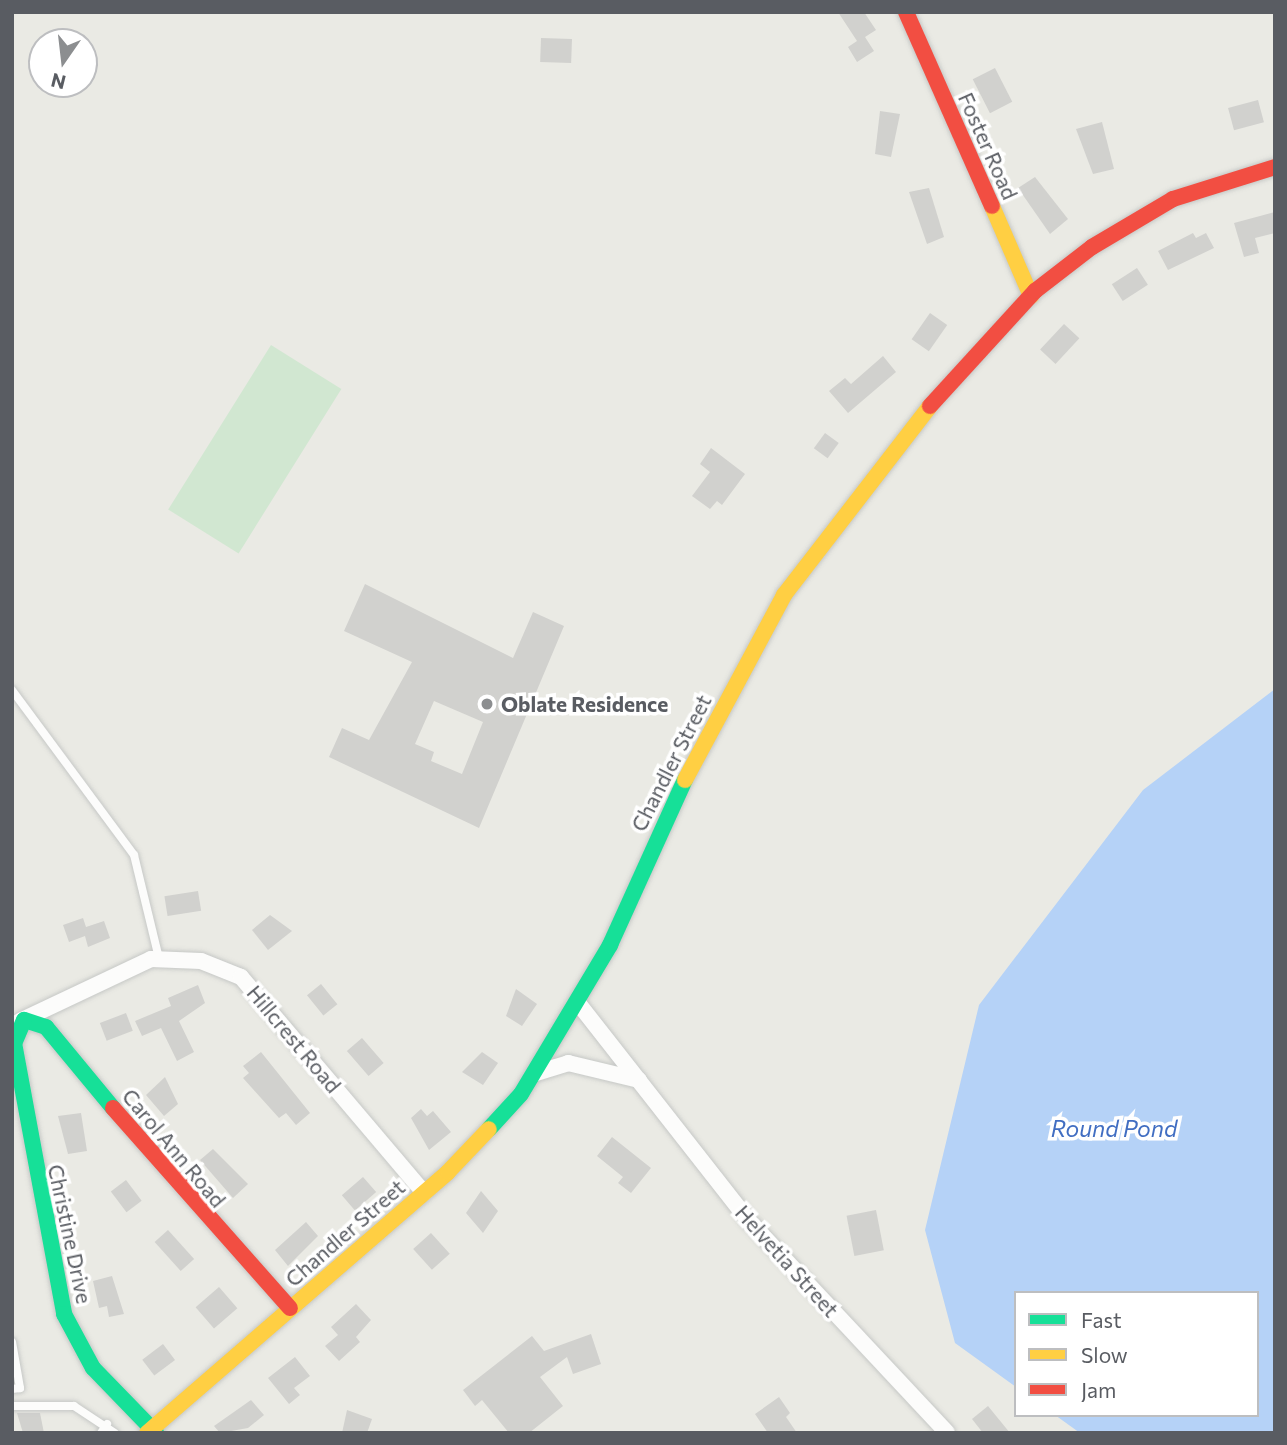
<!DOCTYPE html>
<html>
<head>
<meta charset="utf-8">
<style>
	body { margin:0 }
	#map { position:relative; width:1287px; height:1445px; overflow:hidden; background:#eaeae4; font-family:Commissioner,sans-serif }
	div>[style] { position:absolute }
	.green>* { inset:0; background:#d1e7d1; transform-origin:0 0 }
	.water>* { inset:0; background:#b5d2f7 }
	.building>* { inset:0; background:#d1d1ce; transform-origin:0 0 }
	.roads { filter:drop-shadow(0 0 2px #c6c8c6) drop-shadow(0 0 2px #c6c8c6) }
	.lane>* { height:8px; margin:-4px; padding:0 4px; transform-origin:4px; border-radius:4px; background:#fcfcfb }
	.street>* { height:16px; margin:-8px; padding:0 8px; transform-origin:8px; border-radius:8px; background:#fcfcfb }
	.fast>* { height:16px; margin:-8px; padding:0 8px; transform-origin:8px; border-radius:8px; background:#16e098 }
	.slow>* { height:16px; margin:-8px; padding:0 8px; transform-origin:8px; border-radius:8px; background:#ffcf43 }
	.jam>* { height:16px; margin:-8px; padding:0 8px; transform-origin:8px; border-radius:8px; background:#f24e42 }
	.dots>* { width:19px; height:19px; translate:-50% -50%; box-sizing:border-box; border:4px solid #fff; border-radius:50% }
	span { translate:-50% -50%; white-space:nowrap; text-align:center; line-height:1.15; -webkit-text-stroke:7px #fff; paint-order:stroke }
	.street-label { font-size:21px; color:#595c62 }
	.poi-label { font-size:21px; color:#595c62; font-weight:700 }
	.left { translate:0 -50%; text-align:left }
	.water-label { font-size:23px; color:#416ec2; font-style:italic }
	.frame { position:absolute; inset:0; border:14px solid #595c62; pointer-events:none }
	.legend { position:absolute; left:1014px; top:1291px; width:245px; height:126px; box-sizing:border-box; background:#fff; border:2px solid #bdbec0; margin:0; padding:9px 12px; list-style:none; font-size:21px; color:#595c62 }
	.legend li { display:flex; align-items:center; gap:14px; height:35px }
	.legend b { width:35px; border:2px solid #bdbec0 }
	.north { position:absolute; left:28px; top:28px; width:70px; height:70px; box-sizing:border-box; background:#fff; border:2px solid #bdbec0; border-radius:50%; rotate:194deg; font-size:19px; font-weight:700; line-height:28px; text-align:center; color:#595c62 }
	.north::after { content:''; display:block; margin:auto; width:24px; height:32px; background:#8c8e90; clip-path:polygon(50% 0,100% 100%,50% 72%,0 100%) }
</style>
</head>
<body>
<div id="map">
	<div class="green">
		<i style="left:271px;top:345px;width:83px;height:194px;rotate:32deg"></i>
	</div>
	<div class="water">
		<i style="clip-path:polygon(1275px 689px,1275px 1433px,1080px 1433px,1055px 1415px,1257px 1415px,1257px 1293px,1016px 1293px,1016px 1387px,955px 1343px,925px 1230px,979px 1005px,1143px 790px)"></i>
	</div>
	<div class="building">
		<i style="clip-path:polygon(838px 12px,864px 12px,876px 30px,865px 37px,874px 51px,857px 62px,848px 47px,857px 41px)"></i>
		<i style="left:541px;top:38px;width:31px;height:24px;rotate:2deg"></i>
		<i style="left:995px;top:68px;width:38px;height:25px;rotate:63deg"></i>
		<i style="left:1258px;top:100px;width:23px;height:31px;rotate:75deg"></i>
		<i style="clip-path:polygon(880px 111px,900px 114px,891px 157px,875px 154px)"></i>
		<i style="clip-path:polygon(1102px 122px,1114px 169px,1093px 174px,1076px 129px)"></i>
		<i style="clip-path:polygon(1035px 177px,1068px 219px,1050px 234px,1018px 188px)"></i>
		<i style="clip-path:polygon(929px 188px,944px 237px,927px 244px,909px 192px)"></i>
		<i style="clip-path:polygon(1275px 212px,1275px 233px,1255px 238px,1259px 253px,1244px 257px,1234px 223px)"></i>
		<i style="clip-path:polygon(1193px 233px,1196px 238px,1206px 233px,1214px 248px,1168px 270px,1158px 251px)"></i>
		<i style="left:1137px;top:268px;width:20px;height:30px;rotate:57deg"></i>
		<i style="left:930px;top:313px;width:21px;height:32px;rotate:35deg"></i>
		<i style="left:1064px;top:324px;width:21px;height:35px;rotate:43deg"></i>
		<i style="clip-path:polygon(883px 356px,896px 372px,848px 413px,829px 391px,845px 378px,851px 384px)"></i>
		<i style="left:825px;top:433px;width:17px;height:19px;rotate:36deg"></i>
		<i style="clip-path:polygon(711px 448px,745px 474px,722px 505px,717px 501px,710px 509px,692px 496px,710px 472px,700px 464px)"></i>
		<i style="clip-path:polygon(evenodd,365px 584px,513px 658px,533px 612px,564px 626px,479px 828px,329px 757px,342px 728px,369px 740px,412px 662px,344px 631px,365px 584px,434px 701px,483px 722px,462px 774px,431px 761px,434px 752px,415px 744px,434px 701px)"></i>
		<i style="left:198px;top:891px;width:20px;height:34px;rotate:81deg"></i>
		<i style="clip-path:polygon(270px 915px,292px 931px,268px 950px,252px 930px)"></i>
		<i style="clip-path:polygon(83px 918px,86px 927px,104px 921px,110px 938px,88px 947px,85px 936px,69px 942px,63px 925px)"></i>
		<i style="left:321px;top:984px;width:26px;height:18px;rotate:51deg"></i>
		<i style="clip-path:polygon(198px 985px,205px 1003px,179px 1021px,194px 1052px,177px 1061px,161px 1028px,142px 1036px,135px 1021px,171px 1006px,168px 998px)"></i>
		<i style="clip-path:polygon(516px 989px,537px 1004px,522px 1026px,506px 1016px)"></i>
		<i style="left:126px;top:1013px;width:19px;height:28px;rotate:69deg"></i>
		<i style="left:362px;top:1038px;width:33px;height:20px;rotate:49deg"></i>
		<i style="clip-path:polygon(261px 1052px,310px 1113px,296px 1125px,286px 1113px,279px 1118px,243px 1078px,249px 1073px,243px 1066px)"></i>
		<i style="clip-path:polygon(482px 1052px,498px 1063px,483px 1085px,462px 1072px)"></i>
		<i style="clip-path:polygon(165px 1077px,178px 1104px,164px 1116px,146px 1095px)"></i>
		<i style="clip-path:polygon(421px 1109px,427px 1116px,433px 1111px,451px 1132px,429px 1150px,411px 1118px)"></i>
		<i style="clip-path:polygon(81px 1113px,87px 1151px,68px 1154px,58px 1116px)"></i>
		<i style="clip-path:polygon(612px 1137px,651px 1168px,631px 1193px,618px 1183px,623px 1177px,597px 1156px)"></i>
		<i style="clip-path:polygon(213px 1149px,248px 1184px,233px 1198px,200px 1160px)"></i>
		<i style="left:363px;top:1177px;width:20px;height:28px;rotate:49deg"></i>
		<i style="left:126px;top:1180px;width:26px;height:19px;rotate:53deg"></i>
		<i style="clip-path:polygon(481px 1191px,498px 1211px,483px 1233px,466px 1213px)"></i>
		<i style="left:876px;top:1210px;width:41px;height:30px;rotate:79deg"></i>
		<i style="clip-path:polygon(306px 1222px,318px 1236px,288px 1266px,275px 1250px)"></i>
		<i style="left:168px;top:1230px;width:39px;height:18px;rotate:48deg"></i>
		<i style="left:431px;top:1233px;width:28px;height:24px;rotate:48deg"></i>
		<i style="clip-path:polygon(112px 1276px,124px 1314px,109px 1317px,107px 1306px,99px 1308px,93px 1281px)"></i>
		<i style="left:219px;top:1287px;width:28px;height:31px;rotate:49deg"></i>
		<i style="clip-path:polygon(356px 1304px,371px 1320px,356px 1337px,360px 1342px,339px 1361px,325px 1346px,338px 1335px,331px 1327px)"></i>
		<i style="clip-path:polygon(591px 1334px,601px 1364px,573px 1374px,567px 1357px,540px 1377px,563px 1406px,529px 1433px,509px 1433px,482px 1400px,475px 1406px,463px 1390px,532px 1336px,544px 1351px)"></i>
		<i style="left:163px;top:1344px;width:20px;height:26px;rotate:53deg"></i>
		<i style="clip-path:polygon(295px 1357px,310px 1376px,294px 1388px,300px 1395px,289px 1404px,268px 1378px)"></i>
		<i style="clip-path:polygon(779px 1397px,790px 1413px,786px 1417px,797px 1433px,768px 1433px,755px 1414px)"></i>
		<i style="clip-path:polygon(251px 1400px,264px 1415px,248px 1428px,220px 1433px,214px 1426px)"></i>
		<i style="clip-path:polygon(988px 1406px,1010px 1433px,983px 1433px,972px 1419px)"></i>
		<i style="clip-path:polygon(347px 1410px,372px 1419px,367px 1433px,342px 1433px)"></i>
		<i style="clip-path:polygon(17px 1413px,40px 1413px,44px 1433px,23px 1433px)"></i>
	</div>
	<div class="roads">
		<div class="lane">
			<i style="left:12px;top:690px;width:205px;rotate:53.5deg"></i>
			<i style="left:134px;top:855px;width:106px;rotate:76.4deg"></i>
			<i style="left:12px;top:1342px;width:47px;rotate:80.1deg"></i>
			<i style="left:20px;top:1388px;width:8px;rotate:173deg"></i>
			<i style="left:12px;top:1406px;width:62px"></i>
			<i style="left:74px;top:1406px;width:49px;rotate:33.4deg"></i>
			<i style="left:101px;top:1433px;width:11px;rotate:-56deg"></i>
		</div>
		<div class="street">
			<i style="left:578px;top:1003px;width:276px;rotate:51.9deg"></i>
			<i style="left:748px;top:1220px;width:291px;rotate:46.9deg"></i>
			<i style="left:20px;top:1021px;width:145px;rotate:-25.3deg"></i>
			<i style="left:151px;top:959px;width:50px;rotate:2.3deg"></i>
			<i style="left:201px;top:961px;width:43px;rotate:21.8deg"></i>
			<i style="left:241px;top:977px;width:283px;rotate:49.7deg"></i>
			<i style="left:536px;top:1073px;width:34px;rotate:-17deg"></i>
			<i style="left:568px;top:1063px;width:73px;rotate:13.5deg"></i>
		</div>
		<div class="fast">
			<i style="left:113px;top:1108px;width:105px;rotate:-129.6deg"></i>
			<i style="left:46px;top:1027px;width:23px;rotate:-162deg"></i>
			<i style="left:24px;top:1020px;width:25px;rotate:113deg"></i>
			<i style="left:14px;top:1043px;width:276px;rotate:79.5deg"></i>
			<i style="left:64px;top:1314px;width:61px;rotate:61.8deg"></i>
			<i style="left:93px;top:1368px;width:91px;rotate:45.9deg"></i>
			<i style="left:489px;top:1129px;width:47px;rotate:-47.6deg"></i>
			<i style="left:521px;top:1094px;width:174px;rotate:-59.1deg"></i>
			<i style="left:610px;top:945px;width:181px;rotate:-65.6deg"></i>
		</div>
		<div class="slow">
			<i style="left:992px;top:206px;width:98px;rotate:66.6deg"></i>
			<i style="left:685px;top:780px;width:210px;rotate:-61.8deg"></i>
			<i style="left:784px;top:595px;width:239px;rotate:-52.3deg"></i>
			<i style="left:147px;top:1433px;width:398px;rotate:-40.9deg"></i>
			<i style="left:448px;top:1172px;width:59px;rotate:-46.4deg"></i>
		</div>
		<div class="jam">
			<i style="left:906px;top:12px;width:212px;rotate:66.1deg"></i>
			<i style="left:930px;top:406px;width:156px;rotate:-47.6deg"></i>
			<i style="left:1035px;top:291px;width:72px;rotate:-37.7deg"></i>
			<i style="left:1092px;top:247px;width:94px;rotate:-30.7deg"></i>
			<i style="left:1173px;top:199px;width:107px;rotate:-17.4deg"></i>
			<i style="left:113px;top:1108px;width:267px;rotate:48.5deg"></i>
		</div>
	</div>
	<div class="dots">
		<i style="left:487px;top:704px;background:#8c8e90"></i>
	</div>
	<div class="street-label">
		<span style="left:988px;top:146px;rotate:66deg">Foster Road</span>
		<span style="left:671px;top:763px;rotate:-63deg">Chandler Street</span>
		<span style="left:294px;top:1039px;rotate:50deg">Hillcrest Road</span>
		<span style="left:174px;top:1148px;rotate:50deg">Carol Ann Road</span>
		<span style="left:345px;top:1233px;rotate:-41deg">Chandler Street</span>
		<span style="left:70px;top:1234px;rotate:78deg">Christine Drive</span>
		<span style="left:787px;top:1261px;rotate:48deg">Helvetia Street</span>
	</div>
	<div class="poi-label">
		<span class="left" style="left:501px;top:704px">Oblate Residence</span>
	</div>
	<div class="water-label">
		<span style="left:1114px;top:1128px">Round Pond</span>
	</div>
	<div class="frame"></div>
	<ul class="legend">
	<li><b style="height:9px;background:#16e098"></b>Fast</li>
	<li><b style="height:9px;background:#ffcf43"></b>Slow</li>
	<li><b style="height:9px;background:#f24e42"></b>Jam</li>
	</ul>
	<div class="north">N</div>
</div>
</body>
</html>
